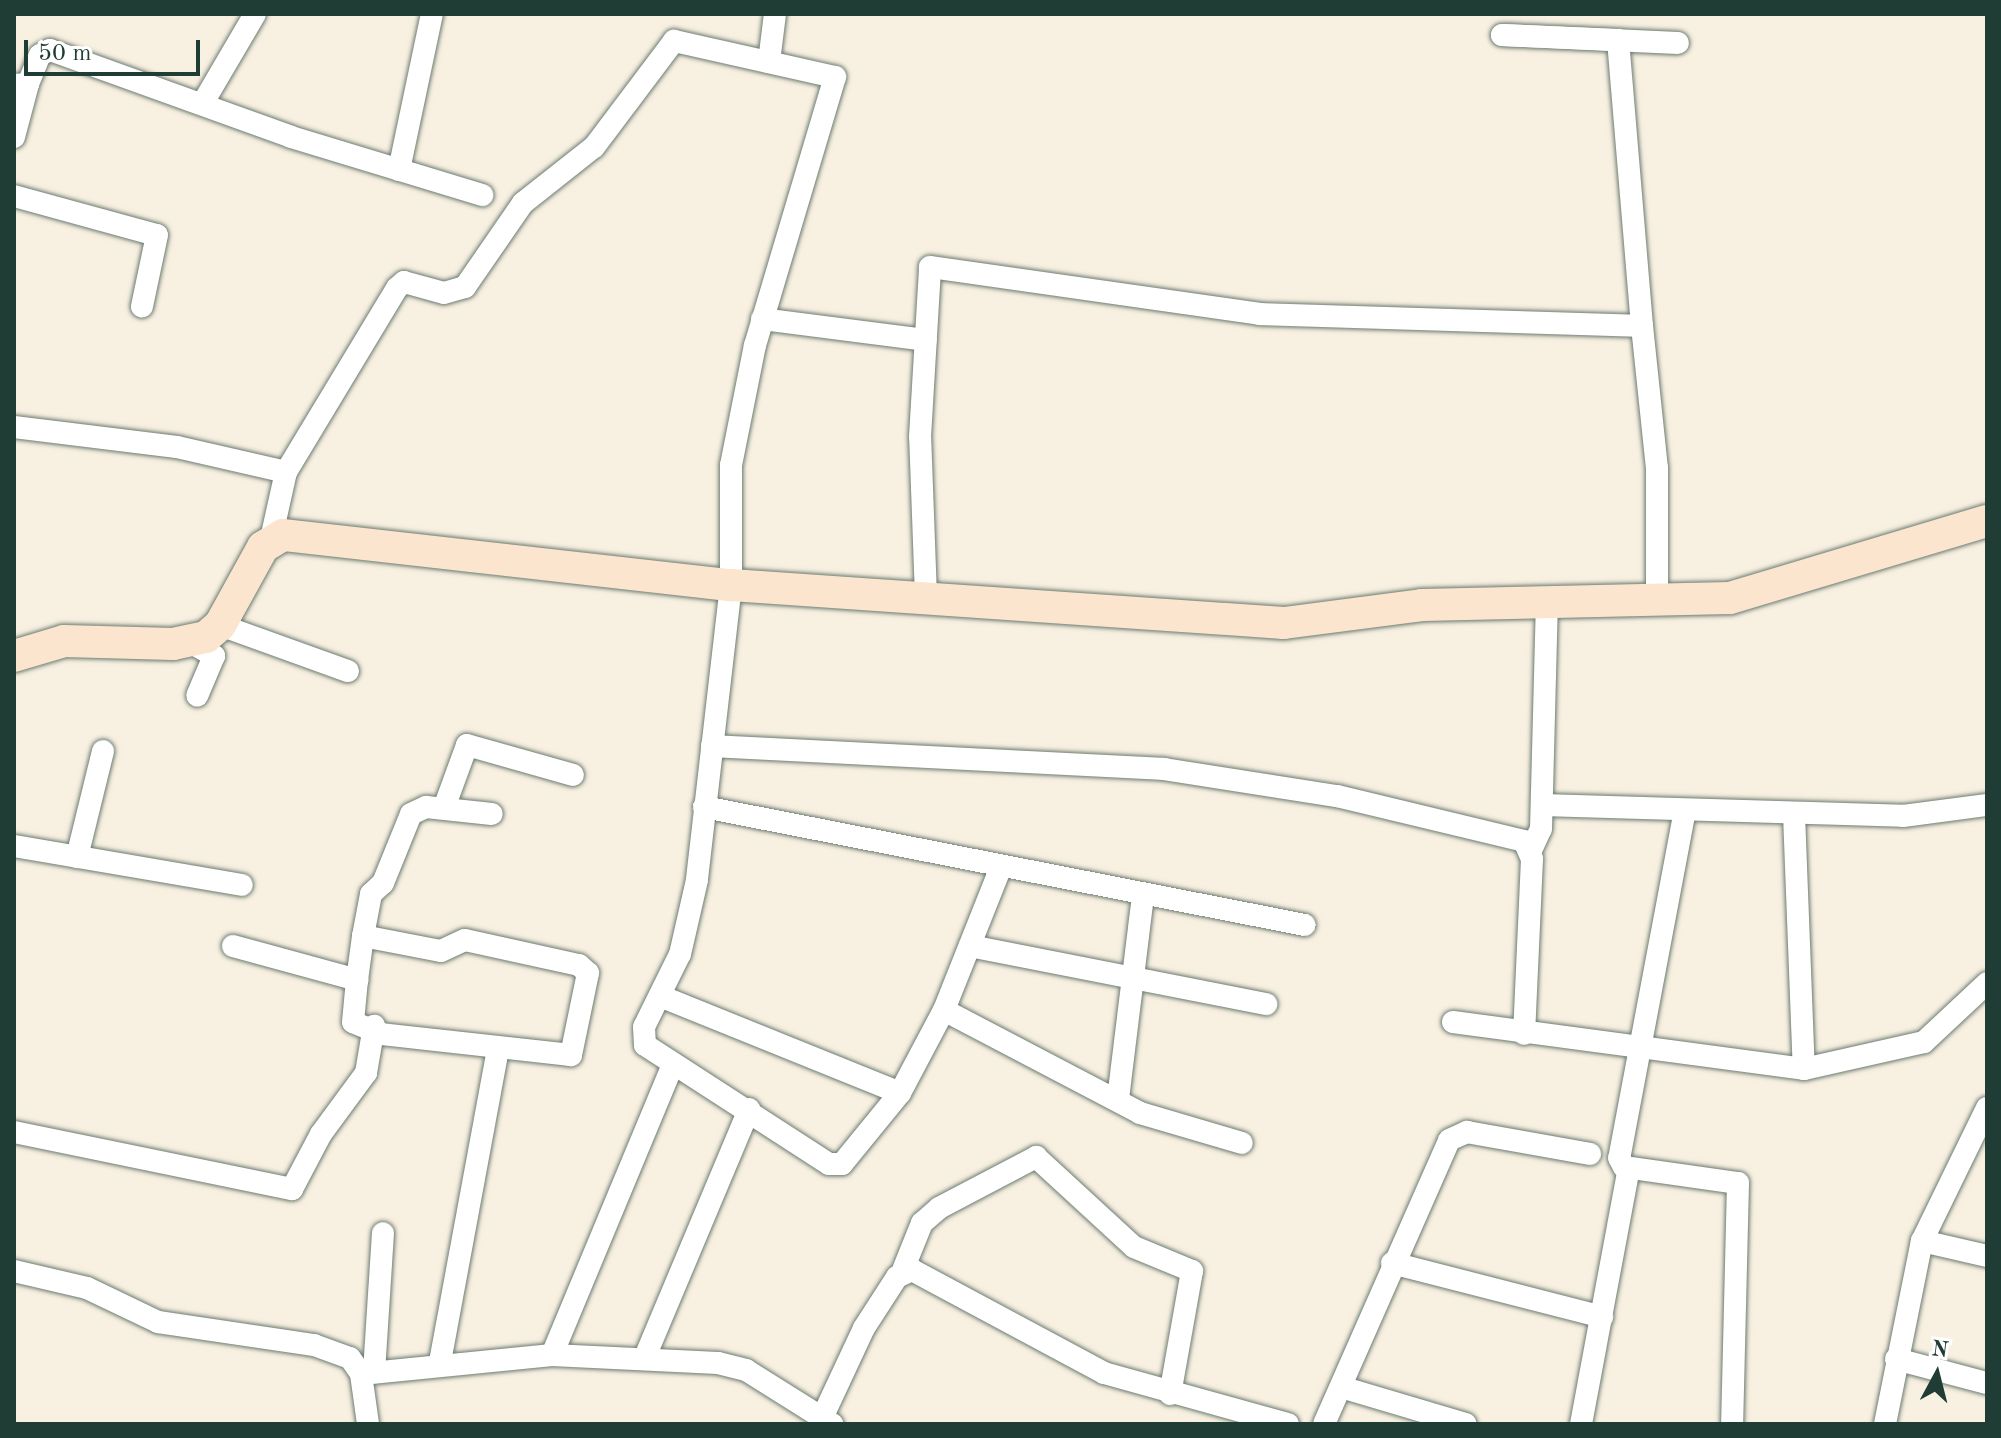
<!DOCTYPE html>
<html>
<head>
<meta charset="utf-8">
<style>
	body { margin:0 }
	#map { position:relative; width:2001px; height:1438px; overflow:hidden; background:#f8f0e1; font-family:"Old Standard TT",serif }
	div>[style] { position:absolute }
	.roads { filter:drop-shadow(0 0 2px #6b7c71) drop-shadow(0 0 2px #6b7c71) }
	.street>* { height:22px; margin:-11px; padding:0 11px; transform-origin:11px; border-radius:11px; background:#fff }
	.secondary>* { height:32px; margin:-16px; padding:0 16px; transform-origin:16px; border-radius:16px; background:#fce5cf }
	span { translate:-50% -50%; white-space:nowrap; text-align:center; line-height:1.15; -webkit-text-stroke:6px #fff; paint-order:stroke }
	.frame { position:absolute; inset:0; border:16px solid #1f3d34; pointer-events:none }
	.north { position:absolute; left:1897px; top:1334px; width:80px; height:80px; -webkit-text-stroke:6px #fff; paint-order:stroke; rotate:7deg; font-size:22px; font-weight:700; line-height:32px; text-align:center; color:#1f3d34 }
	.north::after { content:''; display:block; margin:auto; width:28px; height:36px; background:#1f3d34; clip-path:polygon(50% 0,100% 100%,50% 72%,0 100%) }
	.scale { position:absolute; left:24px; top:40px; width:176px; height:36px; box-sizing:border-box; border:4px solid #1f3d34; border-top:0; padding-left:10px; font-size:24px; line-height:28px; white-space:nowrap; color:#1f3d34; -webkit-text-stroke:6px #fff; paint-order:stroke }
</style>
</head>
<body>
<div id="map">
	<div class="roads">
		<div class="street">
			<i style="left:769px;top:62px;width:48px;rotate:-82.9deg"></i>
			<i style="left:14px;top:85px;width:14px;rotate:-4deg"></i>
			<i style="left:28px;top:84px;width:31px;rotate:-68deg"></i>
			<i style="left:40px;top:55px;width:11px;rotate:-27deg"></i>
			<i style="left:50px;top:50px;width:256px;rotate:19.8deg"></i>
			<i style="left:291px;top:137px;width:200px;rotate:16.9deg"></i>
			<i style="left:204px;top:101px;width:101px;rotate:-59.6deg"></i>
			<i style="left:14px;top:137px;width:55px;rotate:-75.2deg"></i>
			<i style="left:399px;top:170px;width:159px;rotate:-78.1deg"></i>
			<i style="left:14px;top:196px;width:148px;rotate:15.3deg"></i>
			<i style="left:157px;top:235px;width:73px;rotate:101.9deg"></i>
			<i style="left:762px;top:319px;width:165px;rotate:7.3deg"></i>
			<i style="left:1642px;top:326px;width:287px;rotate:-94.8deg"></i>
			<i style="left:1618px;top:40px;width:116px;rotate:-177.5deg"></i>
			<i style="left:1502px;top:35px;width:176px;rotate:2.6deg"></i>
			<i style="left:14px;top:427px;width:164px;rotate:7deg"></i>
			<i style="left:177px;top:447px;width:112px;rotate:12.9deg"></i>
			<i style="left:271px;top:539px;width:69px;rotate:-77.4deg"></i>
			<i style="left:286px;top:472px;width:215px;rotate:-58.9deg"></i>
			<i style="left:397px;top:288px;width:9px;rotate:-41deg"></i>
			<i style="left:404px;top:282px;width:41px;rotate:15.4deg"></i>
			<i style="left:444px;top:293px;width:22px;rotate:-16deg"></i>
			<i style="left:465px;top:287px;width:102px;rotate:-55.4deg"></i>
			<i style="left:523px;top:203px;width:90px;rotate:-38.3deg"></i>
			<i style="left:594px;top:147px;width:133px;rotate:-53deg"></i>
			<i style="left:674px;top:41px;width:165px;rotate:12.6deg"></i>
			<i style="left:835px;top:77px;width:280px;rotate:106.6deg"></i>
			<i style="left:755px;top:345px;width:122px;rotate:101.3deg"></i>
			<i style="left:731px;top:465px;width:120px;rotate:90deg"></i>
			<i style="left:731px;top:585px;width:297px;rotate:96.6deg"></i>
			<i style="left:697px;top:880px;width:76px;rotate:102.9deg"></i>
			<i style="left:680px;top:954px;width:81px;rotate:116.3deg"></i>
			<i style="left:644px;top:1027px;width:18px;rotate:87deg"></i>
			<i style="left:645px;top:1045px;width:219px;rotate:32.9deg"></i>
			<i style="left:829px;top:1164px;width:13px"></i>
			<i style="left:842px;top:1164px;width:92px;rotate:-50.8deg"></i>
			<i style="left:900px;top:1093px;width:94px;rotate:-62.1deg"></i>
			<i style="left:944px;top:1010px;width:154px;rotate:-68.3deg"></i>
			<i style="left:926px;top:597px;width:160px;rotate:-92.1deg"></i>
			<i style="left:920px;top:437px;width:170px;rotate:-86.6deg"></i>
			<i style="left:930px;top:267px;width:333px;rotate:8.1deg"></i>
			<i style="left:1260px;top:314px;width:382px;rotate:1.8deg"></i>
			<i style="left:1642px;top:326px;width:143px;rotate:84deg"></i>
			<i style="left:1657px;top:468px;width:135px;rotate:90deg"></i>
			<i style="left:220px;top:625px;width:136px;rotate:19.8deg"></i>
			<i style="left:190px;top:642px;width:28px;rotate:30deg"></i>
			<i style="left:214px;top:656px;width:43px;rotate:113deg"></i>
			<i style="left:712px;top:746px;width:453px;rotate:2.9deg"></i>
			<i style="left:1164px;top:769px;width:175px;rotate:8.9deg"></i>
			<i style="left:1337px;top:796px;width:192px;rotate:13.5deg"></i>
			<i style="left:1524px;top:841px;width:20px;rotate:66deg"></i>
			<i style="left:1532px;top:859px;width:175px;rotate:92.6deg"></i>
			<i style="left:1542px;top:805px;width:361px;rotate:1.7deg"></i>
			<i style="left:1903px;top:816px;width:85px;rotate:-7.5deg"></i>
			<i style="left:704px;top:807px;width:612px;rotate:11.11deg"></i>
			<i style="left:444px;top:808px;width:67px;rotate:-69.9deg"></i>
			<i style="left:467px;top:745px;width:110px;rotate:15.8deg"></i>
			<i style="left:1685px;top:810px;width:354px;rotate:100.7deg"></i>
			<i style="left:1619px;top:1158px;width:10px;rotate:61deg"></i>
			<i style="left:1624px;top:1167px;width:115px;rotate:8deg"></i>
			<i style="left:1738px;top:1183px;width:241px;rotate:91.4deg"></i>
			<i style="left:1794px;top:814px;width:255px;rotate:87.8deg"></i>
			<i style="left:14px;top:846px;width:231px;rotate:9.7deg"></i>
			<i style="left:1532px;top:848px;width:21px;rotate:-65deg"></i>
			<i style="left:1541px;top:829px;width:226px;rotate:-88.5deg"></i>
			<i style="left:77px;top:857px;width:109px;rotate:-76.2deg"></i>
			<i style="left:363px;top:936px;width:79px;rotate:10.9deg"></i>
			<i style="left:441px;top:951px;width:26px;rotate:-25deg"></i>
			<i style="left:465px;top:940px;width:117px;rotate:12.4deg"></i>
			<i style="left:579px;top:965px;width:12px;rotate:42deg"></i>
			<i style="left:588px;top:973px;width:84px;rotate:101.7deg"></i>
			<i style="left:571px;top:1055px;width:190px;rotate:-173.7deg"></i>
			<i style="left:382px;top:1034px;width:31px;rotate:-158deg"></i>
			<i style="left:353px;top:1022px;width:42px;rotate:-84.6deg"></i>
			<i style="left:357px;top:980px;width:44px;rotate:-82.2deg"></i>
			<i style="left:363px;top:936px;width:43px;rotate:-79.2deg"></i>
			<i style="left:371px;top:894px;width:16px;rotate:-43deg"></i>
			<i style="left:383px;top:883px;width:74px;rotate:-67.9deg"></i>
			<i style="left:411px;top:814px;width:17px;rotate:-25deg"></i>
			<i style="left:426px;top:807px;width:66px;rotate:6.1deg"></i>
			<i style="left:233px;top:946px;width:129px;rotate:15.3deg"></i>
			<i style="left:970px;top:946px;width:302px;rotate:11.1deg"></i>
			<i style="left:660px;top:996px;width:259px;rotate:22deg"></i>
			<i style="left:944px;top:1010px;width:221px;rotate:27.7deg"></i>
			<i style="left:1140px;top:1113px;width:106px;rotate:16.4deg"></i>
			<i style="left:1453px;top:1022px;width:354px;rotate:7.6deg"></i>
			<i style="left:1804px;top:1069px;width:123px;rotate:-12.7deg"></i>
			<i style="left:1924px;top:1042px;width:86px;rotate:-43.1deg"></i>
			<i style="left:1118px;top:1099px;width:206px;rotate:-83deg"></i>
			<i style="left:14px;top:1132px;width:284px;rotate:11.6deg"></i>
			<i style="left:292px;top:1189px;width:62px;rotate:-62.2deg"></i>
			<i style="left:321px;top:1134px;width:76px;rotate:-53.6deg"></i>
			<i style="left:366px;top:1073px;width:48px;rotate:-80.3deg"></i>
			<i style="left:1922px;top:1241px;width:67px;rotate:13deg"></i>
			<i style="left:1392px;top:1263px;width:217px;rotate:14.4deg"></i>
			<i style="left:903px;top:1270px;width:51px;rotate:-68deg"></i>
			<i style="left:922px;top:1223px;width:23px;rotate:-41deg"></i>
			<i style="left:939px;top:1208px;width:110px;rotate:-27.7deg"></i>
			<i style="left:1036px;top:1157px;width:133px;rotate:42.6deg"></i>
			<i style="left:1134px;top:1247px;width:63px;rotate:22.5deg"></i>
			<i style="left:1192px;top:1271px;width:125px;rotate:100.1deg"></i>
			<i style="left:14px;top:1271px;width:75px;rotate:13.1deg"></i>
			<i style="left:87px;top:1288px;width:79px;rotate:25.6deg"></i>
			<i style="left:158px;top:1322px;width:158px;rotate:8.4deg"></i>
			<i style="left:314px;top:1345px;width:38px;rotate:20deg"></i>
			<i style="left:350px;top:1358px;width:19px;rotate:55deg"></i>
			<i style="left:361px;top:1374px;width:50px;rotate:82deg"></i>
			<i style="left:552px;top:1355px;width:314px;rotate:-67.4deg"></i>
			<i style="left:645px;top:1357px;width:269px;rotate:-67.2deg"></i>
			<i style="left:1896px;top:1359px;width:94px;rotate:14.8deg"></i>
			<i style="left:440px;top:1362px;width:319px;rotate:-79.5deg"></i>
			<i style="left:374px;top:1372px;width:139px;rotate:-86.3deg"></i>
			<i style="left:361px;top:1374px;width:192px;rotate:-5.7deg"></i>
			<i style="left:552px;top:1355px;width:166px;rotate:2.8deg"></i>
			<i style="left:718px;top:1363px;width:29px;rotate:14deg"></i>
			<i style="left:746px;top:1370px;width:102px;rotate:32.1deg"></i>
			<i style="left:1341px;top:1387px;width:130px;rotate:16.5deg"></i>
			<i style="left:822px;top:1418px;width:99px;rotate:-65deg"></i>
			<i style="left:864px;top:1328px;width:61px;rotate:-57.1deg"></i>
			<i style="left:897px;top:1277px;width:17px;rotate:-25deg"></i>
			<i style="left:912px;top:1270px;width:218px;rotate:28.2deg"></i>
			<i style="left:1104px;top:1373px;width:191px;rotate:15.5deg"></i>
			<i style="left:1324px;top:1424px;width:310px;rotate:-66.2deg"></i>
			<i style="left:1449px;top:1140px;width:20px;rotate:-24deg"></i>
			<i style="left:1467px;top:1132px;width:125px;rotate:10.1deg"></i>
			<i style="left:1581px;top:1424px;width:260px;rotate:-79.4deg"></i>
			<i style="left:1885px;top:1424px;width:187px;rotate:-78.6deg"></i>
			<i style="left:1922px;top:1241px;width:148px;rotate:-64deg"></i>
		</div>
		<div class="secondary">
			<i style="left:14px;top:656px;width:52px;rotate:-16.7deg"></i>
			<i style="left:64px;top:641px;width:109px;rotate:1.6deg"></i>
			<i style="left:173px;top:644px;width:34px;rotate:-12deg"></i>
			<i style="left:206px;top:637px;width:18px;rotate:-41deg"></i>
			<i style="left:220px;top:625px;width:89px;rotate:-61.1deg"></i>
			<i style="left:263px;top:547px;width:23px;rotate:-31deg"></i>
			<i style="left:283px;top:535px;width:451px;rotate:6.4deg"></i>
			<i style="left:731px;top:585px;width:554px;rotate:3.93deg"></i>
			<i style="left:1284px;top:623px;width:139px;rotate:-7.4deg"></i>
			<i style="left:1422px;top:605px;width:308px;rotate:-1.3deg"></i>
			<i style="left:1730px;top:598px;width:268px;rotate:-16.7deg"></i>
		</div>
	</div>
	<div class="frame"></div>
	<div class="north">N</div>
	<div class="scale">50 m</div>
</div>
</body>
</html>
